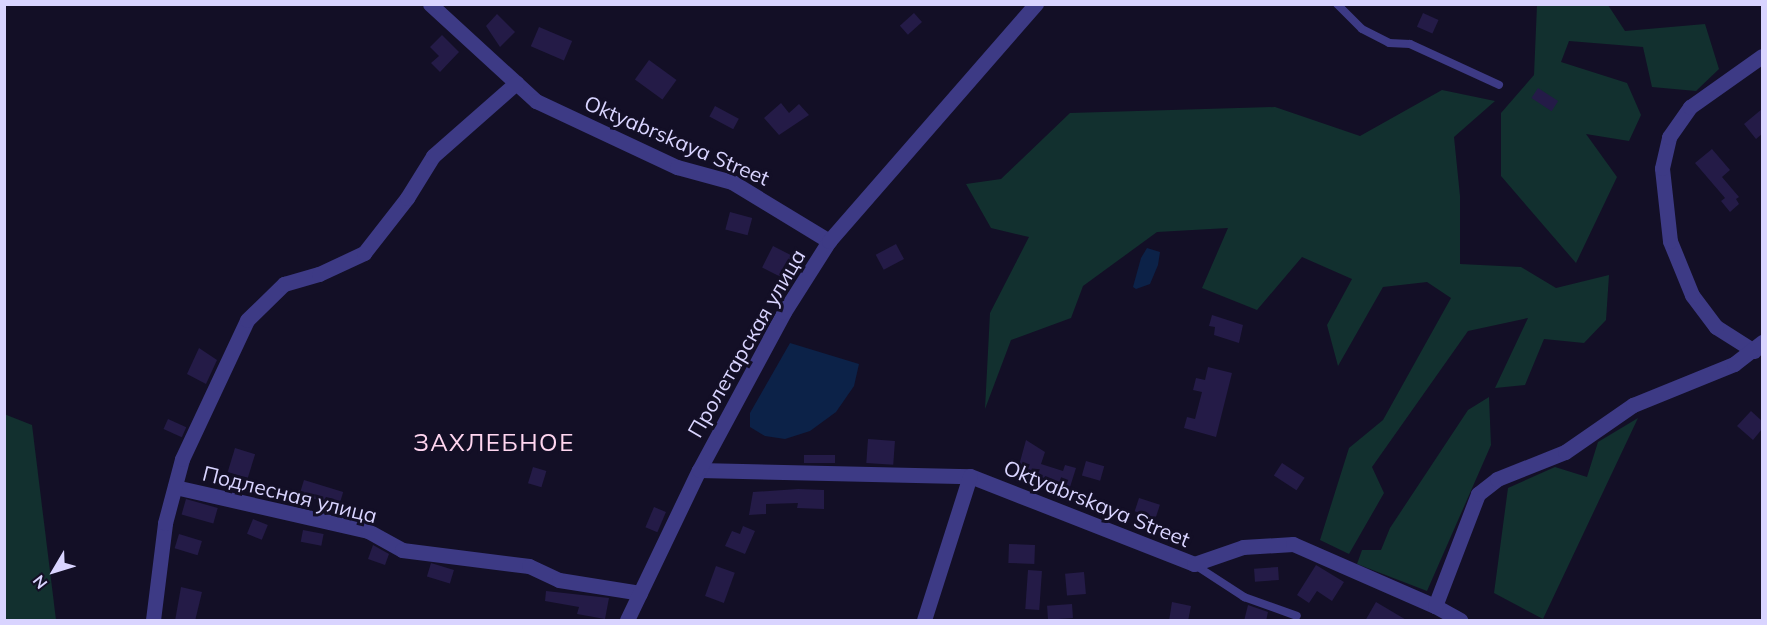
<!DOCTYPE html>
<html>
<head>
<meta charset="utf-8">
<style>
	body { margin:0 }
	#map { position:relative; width:1767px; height:625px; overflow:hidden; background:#130f26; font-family:Mulish,sans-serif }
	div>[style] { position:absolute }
	.green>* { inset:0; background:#12302f }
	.water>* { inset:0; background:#0c2248 }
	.building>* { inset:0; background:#241b47; transform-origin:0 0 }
	.service>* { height:8px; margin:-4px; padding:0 4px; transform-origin:4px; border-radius:4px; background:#3d3a85 }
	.minor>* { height:15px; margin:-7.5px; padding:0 7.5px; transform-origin:7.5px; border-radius:7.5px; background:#3d3a85 }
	span { translate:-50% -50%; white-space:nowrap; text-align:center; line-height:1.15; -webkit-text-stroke:6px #130f26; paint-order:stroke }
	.street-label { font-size:21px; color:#d9d4ff }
	.quarter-label { font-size:24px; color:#ffd6f0; letter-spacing:1.5px }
	.frame { position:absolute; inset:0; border:6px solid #d9d4ff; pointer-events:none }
	.north { position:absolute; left:24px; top:541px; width:60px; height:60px; -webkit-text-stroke:4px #130f26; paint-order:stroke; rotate:232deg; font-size:16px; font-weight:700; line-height:24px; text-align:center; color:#d9d4ff }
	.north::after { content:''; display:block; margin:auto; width:21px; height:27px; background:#d9d4ff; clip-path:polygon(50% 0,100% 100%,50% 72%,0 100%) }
</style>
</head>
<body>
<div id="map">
	<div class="green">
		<i style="clip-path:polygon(1537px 5px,1608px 5px,1625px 31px,1705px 24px,1719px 69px,1696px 91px,1652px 87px,1643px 47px,1569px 41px,1561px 62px,1627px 83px,1641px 115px,1629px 141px,1586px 134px,1617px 177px,1576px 263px,1501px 176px,1501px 113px,1534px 75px)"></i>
		<i style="clip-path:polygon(1442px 90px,1495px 101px,1454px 137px,1460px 196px,1460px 264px,1521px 267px,1556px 288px,1609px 275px,1606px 320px,1584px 343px,1544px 339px,1525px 385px,1495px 388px,1528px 318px,1468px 331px,1372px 467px,1384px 493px,1349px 554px,1320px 540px,1349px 448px,1383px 420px,1451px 298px,1427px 282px,1383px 287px,1338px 366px,1327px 325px,1352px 279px,1302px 257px,1257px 310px,1202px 288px,1228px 228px,1157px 232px,1083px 286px,1071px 318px,1011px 340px,985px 409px,990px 313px,1029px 237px,991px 228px,966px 184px,1001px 179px,1070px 113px,1275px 107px,1360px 136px)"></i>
		<i style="clip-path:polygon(1489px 397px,1491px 445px,1427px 591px,1357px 564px,1362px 550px,1381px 550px,1390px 528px,1468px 410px)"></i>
		<i style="clip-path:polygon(4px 414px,32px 425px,56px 620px,5px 620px)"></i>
		<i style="clip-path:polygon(1638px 418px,1543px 619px,1494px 593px,1508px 488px,1555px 467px,1587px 477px,1598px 442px)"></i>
	</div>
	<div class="water">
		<i style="clip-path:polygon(1147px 248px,1160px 252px,1158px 265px,1150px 284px,1136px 289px,1133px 287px,1141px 258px)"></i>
		<i style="clip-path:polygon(790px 343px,859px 364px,854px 386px,836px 412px,810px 431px,785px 439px,765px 436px,750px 427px,750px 413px)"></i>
	</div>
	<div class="building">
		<i style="left:914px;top:13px;width:12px;height:19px;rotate:48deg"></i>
		<i style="left:1423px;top:13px;width:17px;height:15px;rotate:24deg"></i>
		<i style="clip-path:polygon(497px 14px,515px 32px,500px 47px,486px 26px)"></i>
		<i style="left:539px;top:27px;width:36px;height:21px;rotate:23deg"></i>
		<i style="clip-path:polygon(442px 35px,459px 52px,440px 72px,431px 63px,439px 56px,430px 47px)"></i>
		<i style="left:649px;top:60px;width:34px;height:24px;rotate:36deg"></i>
		<i style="left:1538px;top:88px;width:24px;height:12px;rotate:33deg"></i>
		<i style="clip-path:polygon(781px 103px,789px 113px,799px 104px,809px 115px,779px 135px,764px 118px)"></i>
		<i style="left:715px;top:106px;width:27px;height:12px;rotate:28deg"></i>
		<i style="clip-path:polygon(1762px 109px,1762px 134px,1756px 139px,1744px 124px)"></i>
		<i style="clip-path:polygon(1712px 149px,1730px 170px,1722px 177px,1739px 197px,1736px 199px,1739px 204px,1730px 212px,1721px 201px,1725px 198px,1695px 163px)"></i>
		<i style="left:730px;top:212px;width:23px;height:18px;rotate:15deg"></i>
		<i style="left:896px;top:244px;width:17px;height:23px;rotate:62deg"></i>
		<i style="left:773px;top:246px;width:25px;height:24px;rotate:27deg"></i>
		<i style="clip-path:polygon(1212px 315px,1243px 325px,1239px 343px,1214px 335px,1215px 327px,1209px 326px)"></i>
		<i style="clip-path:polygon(199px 348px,217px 360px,206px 384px,187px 374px)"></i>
		<i style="clip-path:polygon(1208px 367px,1232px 373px,1216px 437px,1184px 428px,1187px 417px,1195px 419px,1202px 392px,1193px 390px,1196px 378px,1205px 380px)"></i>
		<i style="clip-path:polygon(1751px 411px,1762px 421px,1762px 429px,1753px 440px,1737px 426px)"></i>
		<i style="left:168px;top:419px;width:20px;height:11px;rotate:24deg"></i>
		<i style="left:868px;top:439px;width:27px;height:24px;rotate:4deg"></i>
		<i style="clip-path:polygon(1026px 440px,1045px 452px,1041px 464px,1063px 471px,1065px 465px,1076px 468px,1070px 487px,1018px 469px)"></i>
		<i style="left:235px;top:448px;width:21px;height:25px;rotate:17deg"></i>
		<i style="left:804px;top:455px;width:31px;height:8px"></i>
		<i style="left:1086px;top:461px;width:19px;height:15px;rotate:16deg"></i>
		<i style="left:1282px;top:463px;width:27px;height:15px;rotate:33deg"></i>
		<i style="left:533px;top:467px;width:14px;height:17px;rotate:17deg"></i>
		<i style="left:304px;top:480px;width:41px;height:15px;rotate:17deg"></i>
		<i style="clip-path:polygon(798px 489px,824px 490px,824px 509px,797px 508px,798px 503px,766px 504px,766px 514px,749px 515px,753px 492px)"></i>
		<i style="left:1139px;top:498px;width:22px;height:14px;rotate:18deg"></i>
		<i style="left:186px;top:499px;width:33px;height:16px;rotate:16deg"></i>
		<i style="left:654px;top:507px;width:13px;height:22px;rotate:23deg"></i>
		<i style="left:253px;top:519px;width:16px;height:16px;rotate:22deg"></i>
		<i style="clip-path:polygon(743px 526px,755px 531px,745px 554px,725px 546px,732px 531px,740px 534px)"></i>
		<i style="left:303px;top:530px;width:21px;height:12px;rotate:11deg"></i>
		<i style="left:179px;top:534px;width:24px;height:15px;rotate:17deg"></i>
		<i style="left:1009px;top:544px;width:26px;height:19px;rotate:2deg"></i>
		<i style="clip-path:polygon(373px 545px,389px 554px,385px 565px,368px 559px)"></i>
		<i style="left:431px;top:563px;width:24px;height:14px;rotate:17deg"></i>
		<i style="clip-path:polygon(1316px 565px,1344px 582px,1332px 601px,1317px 591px,1309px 603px,1297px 595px)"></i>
		<i style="left:716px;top:566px;width:20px;height:32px;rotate:20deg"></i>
		<i style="left:1278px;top:567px;width:13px;height:24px;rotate:86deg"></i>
		<i style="left:1028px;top:570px;width:14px;height:39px;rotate:4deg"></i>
		<i style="left:1084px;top:572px;width:22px;height:19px;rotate:85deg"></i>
		<i style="clip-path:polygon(181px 587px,202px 592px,195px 621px,175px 621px)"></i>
		<i style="clip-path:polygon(546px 591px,609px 598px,605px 619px,577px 614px,579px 607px,545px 601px)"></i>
		<i style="clip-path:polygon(1172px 602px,1191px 606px,1188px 621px,1169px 621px)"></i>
		<i style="clip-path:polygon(1376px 602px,1408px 621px,1365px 621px)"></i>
		<i style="left:1072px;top:604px;width:14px;height:25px;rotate:86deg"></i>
		<i style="clip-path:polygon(1248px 605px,1268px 612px,1266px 621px,1244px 621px)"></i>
	</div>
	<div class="service">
		<i style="left:1337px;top:4px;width:35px;rotate:45deg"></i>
		<i style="left:1362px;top:29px;width:30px;rotate:27deg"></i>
		<i style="left:1389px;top:43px;width:21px;rotate:3deg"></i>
		<i style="left:1410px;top:44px;width:98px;rotate:24.7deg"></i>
		<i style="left:1195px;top:565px;width:59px;rotate:33.1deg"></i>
		<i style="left:1244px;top:597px;width:56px;rotate:19.7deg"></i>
	</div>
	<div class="minor">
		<i style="left:430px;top:4px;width:144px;rotate:42.5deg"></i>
		<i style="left:536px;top:101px;width:156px;rotate:25.1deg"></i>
		<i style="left:677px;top:167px;width:57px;rotate:15.3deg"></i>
		<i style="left:732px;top:182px;width:114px;rotate:31.3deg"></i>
		<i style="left:1754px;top:351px;width:45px;rotate:-147.7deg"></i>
		<i style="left:1716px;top:327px;width:40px;rotate:-127deg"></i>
		<i style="left:1692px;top:295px;width:58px;rotate:-112.2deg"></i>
		<i style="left:1670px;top:241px;width:73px;rotate:-96.3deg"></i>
		<i style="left:1662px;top:168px;width:32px;rotate:-77deg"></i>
		<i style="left:1669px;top:137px;width:37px;rotate:-55deg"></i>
		<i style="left:1690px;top:107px;width:88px;rotate:-35.3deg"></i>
		<i style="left:699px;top:470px;width:271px;rotate:1.3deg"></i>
		<i style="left:970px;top:476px;width:241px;rotate:21.4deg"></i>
		<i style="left:1194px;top:564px;width:52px;rotate:-19.1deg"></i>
		<i style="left:1243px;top:547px;width:50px;rotate:-3.4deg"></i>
		<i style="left:1293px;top:544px;width:155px;rotate:23.6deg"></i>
		<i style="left:1435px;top:606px;width:29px;rotate:29deg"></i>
		<i style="left:175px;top:487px;width:198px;rotate:12.8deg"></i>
		<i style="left:368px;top:531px;width:39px;rotate:29deg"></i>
		<i style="left:402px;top:550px;width:128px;rotate:7.2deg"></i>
		<i style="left:529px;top:566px;width:33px;rotate:25deg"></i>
		<i style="left:559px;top:580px;width:82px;rotate:9.1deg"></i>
		<i style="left:1435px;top:606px;width:120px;rotate:-69deg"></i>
		<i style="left:1478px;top:494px;width:24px;rotate:-38deg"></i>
		<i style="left:1497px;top:479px;width:73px;rotate:-21.7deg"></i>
		<i style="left:1565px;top:452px;width:83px;rotate:-34.7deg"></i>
		<i style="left:1633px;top:405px;width:109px;rotate:-22.1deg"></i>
		<i style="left:1734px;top:364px;width:36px;rotate:-38deg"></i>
		<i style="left:153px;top:620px;width:98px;rotate:-82.9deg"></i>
		<i style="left:165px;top:523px;width:66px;rotate:-75.1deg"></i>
		<i style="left:182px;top:459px;width:153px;rotate:-64.9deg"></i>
		<i style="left:247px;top:320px;width:52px;rotate:-44.2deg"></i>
		<i style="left:284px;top:284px;width:36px;rotate:-16deg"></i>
		<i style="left:319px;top:274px;width:50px;rotate:-25deg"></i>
		<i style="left:364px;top:253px;width:70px;rotate:-52deg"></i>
		<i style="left:407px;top:198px;width:49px;rotate:-58.2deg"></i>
		<i style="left:433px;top:156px;width:111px;rotate:-41.3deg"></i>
		<i style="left:627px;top:620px;width:166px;rotate:-64.4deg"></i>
		<i style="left:699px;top:470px;width:179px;rotate:-61.7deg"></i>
		<i style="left:784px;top:312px;width:84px;rotate:-57.6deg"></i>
		<i style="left:829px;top:241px;width:315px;rotate:-48.9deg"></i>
		<i style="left:924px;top:620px;width:151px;rotate:-72.3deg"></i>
	</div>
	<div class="street-label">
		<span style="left:677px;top:140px;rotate:23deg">Oktyabrskaya Street</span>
		<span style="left:746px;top:343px;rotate:-60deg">Пролетарская улица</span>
		<span style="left:290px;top:494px;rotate:14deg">Подлесная улица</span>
		<span style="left:1097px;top:503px;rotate:22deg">Oktyabrskaya Street</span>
	</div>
	<div class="quarter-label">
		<span style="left:494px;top:443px">ЗАХЛЕБНОЕ</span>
	</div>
	<div class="frame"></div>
	<div class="north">N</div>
</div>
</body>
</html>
